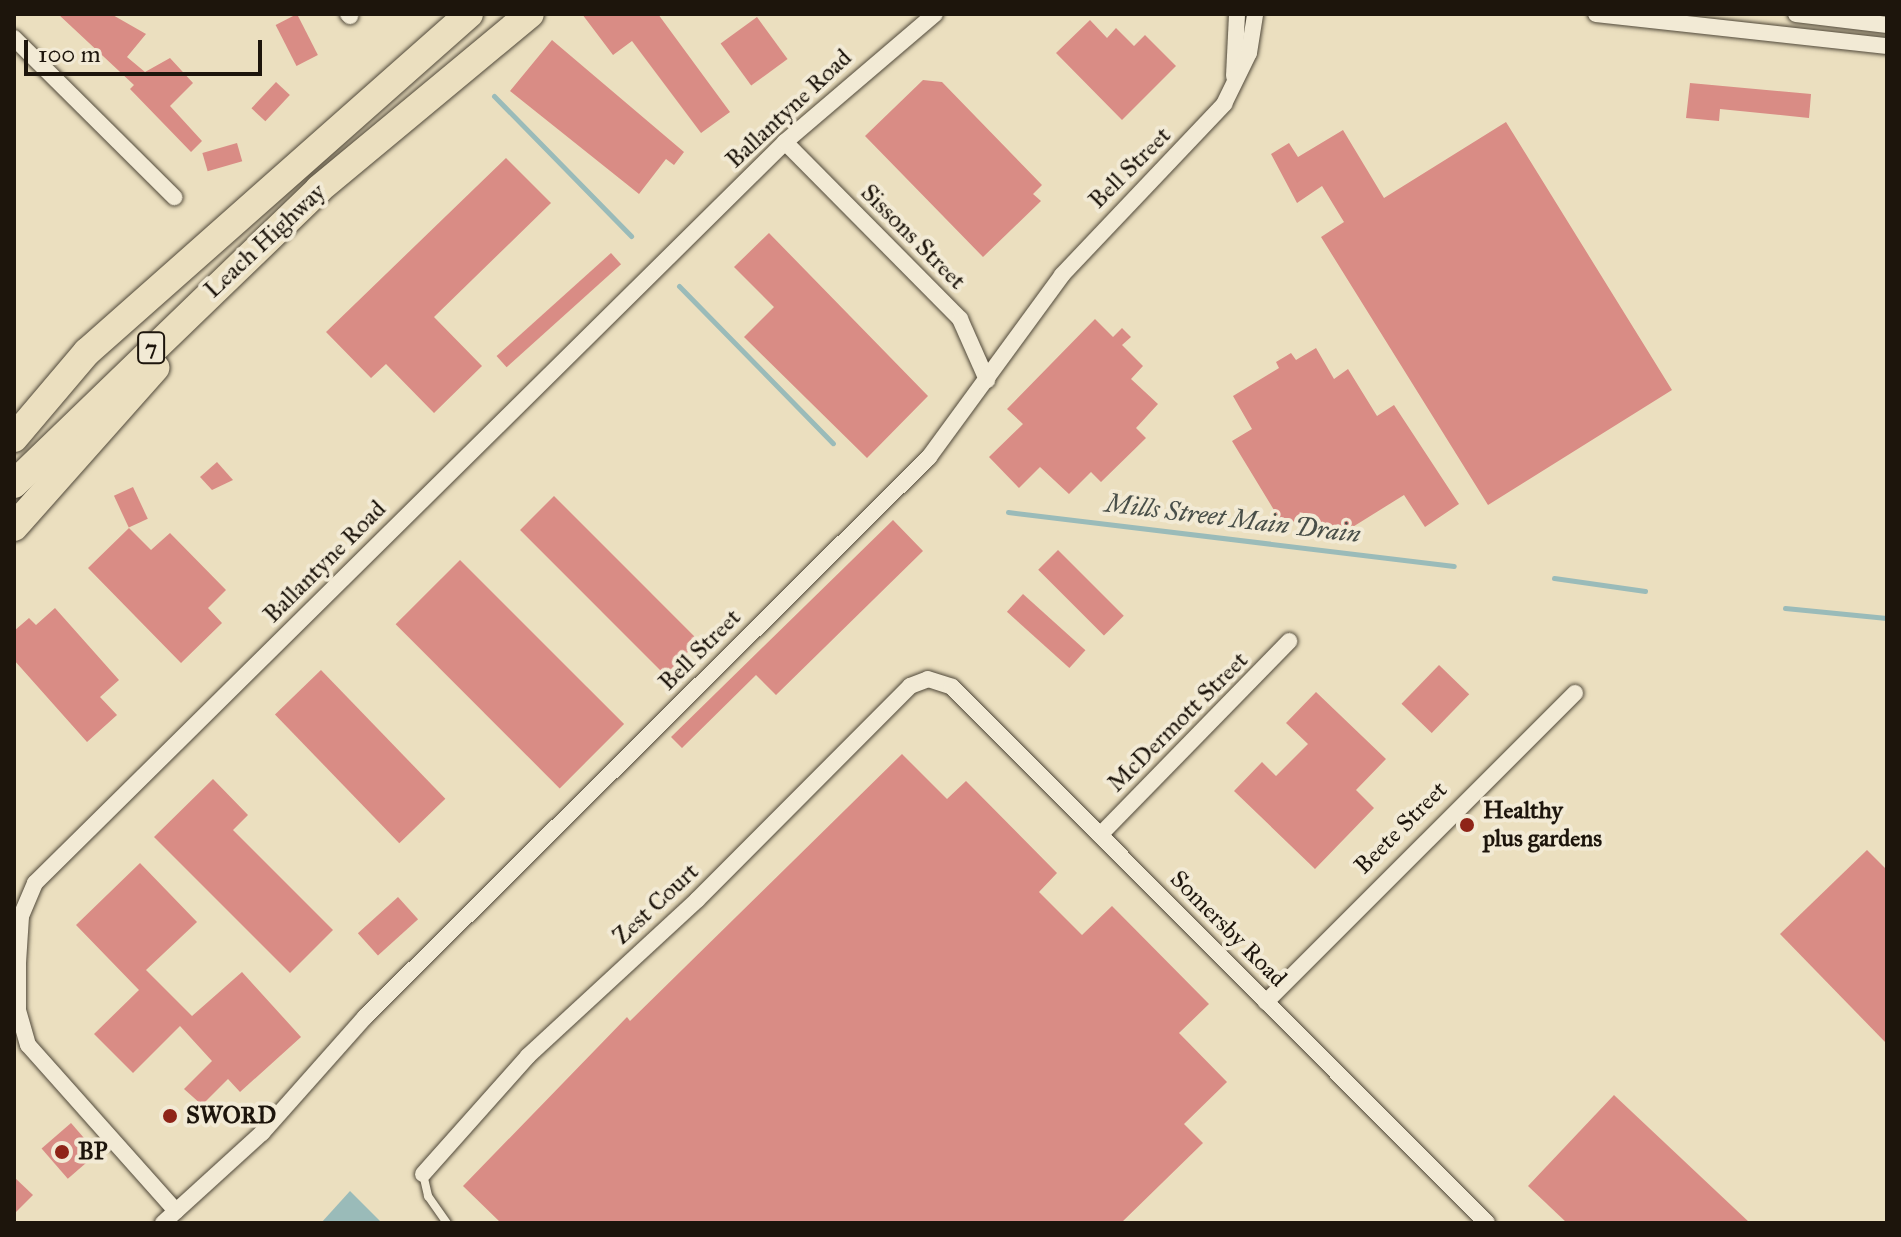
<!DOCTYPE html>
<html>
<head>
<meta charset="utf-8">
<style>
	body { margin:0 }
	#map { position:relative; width:1901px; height:1237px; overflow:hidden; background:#ebdfbf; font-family:"IM FELL Great Primer",serif }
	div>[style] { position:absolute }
	.water>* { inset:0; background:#9abbb9 }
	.stream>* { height:5px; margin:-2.5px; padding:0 2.5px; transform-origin:2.5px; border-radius:2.5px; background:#9abbb9 }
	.building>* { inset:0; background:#d98c85; transform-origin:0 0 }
	.roads { filter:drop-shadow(0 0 2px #504839) drop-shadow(0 0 2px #504839) }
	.lane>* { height:8px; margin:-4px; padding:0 4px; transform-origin:4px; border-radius:4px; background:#f2ead5 }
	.street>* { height:16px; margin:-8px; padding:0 8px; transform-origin:8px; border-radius:8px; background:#f2ead5 }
	.highway>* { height:28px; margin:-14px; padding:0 14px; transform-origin:14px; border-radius:14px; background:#ebdfbf }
	.dots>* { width:22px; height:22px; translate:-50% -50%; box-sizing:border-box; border:4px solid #f2ead5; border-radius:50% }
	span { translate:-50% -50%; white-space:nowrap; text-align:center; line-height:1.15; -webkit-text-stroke:8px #f2ead5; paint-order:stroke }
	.shield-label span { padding:2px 6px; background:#f2ead5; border:2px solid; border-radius:6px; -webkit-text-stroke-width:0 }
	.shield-label { font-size:22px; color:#1d150c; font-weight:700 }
	.street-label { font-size:24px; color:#1d150c }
	.poi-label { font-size:24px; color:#1d150c; font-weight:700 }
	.left { translate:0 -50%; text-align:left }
	.water-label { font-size:26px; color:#494f49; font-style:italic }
	.frame { position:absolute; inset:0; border:16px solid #1d150c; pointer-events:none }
	.scale { position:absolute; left:24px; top:40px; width:238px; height:36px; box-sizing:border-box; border:4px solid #1d150c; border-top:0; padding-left:10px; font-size:24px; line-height:28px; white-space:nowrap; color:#1d150c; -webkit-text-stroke:6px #f2ead5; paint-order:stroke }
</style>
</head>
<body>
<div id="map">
	<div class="water">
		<i style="clip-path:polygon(350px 1191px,382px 1223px,321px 1223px)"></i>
	</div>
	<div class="stream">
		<i style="left:494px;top:96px;width:196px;rotate:45.6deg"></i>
		<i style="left:679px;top:286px;width:220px;rotate:45.6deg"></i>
		<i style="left:1008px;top:512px;width:449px;rotate:6.9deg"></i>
		<i style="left:1554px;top:578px;width:92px;rotate:8.1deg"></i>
		<i style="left:1785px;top:608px;width:102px;rotate:5.6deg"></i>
	</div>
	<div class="building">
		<i style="clip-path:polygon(58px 14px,111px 14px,146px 34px,127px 57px,145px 72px,170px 58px,193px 83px,170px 106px,202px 141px,191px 152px,130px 89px,134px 85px)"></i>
		<i style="left:297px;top:14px;width:46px;height:24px;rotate:63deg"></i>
		<i style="clip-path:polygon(582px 14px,658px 14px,730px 112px,701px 133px,632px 41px,613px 55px)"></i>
		<i style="left:757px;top:17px;width:52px;height:45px;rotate:54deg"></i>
		<i style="clip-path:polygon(1090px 20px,1107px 38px,1116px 28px,1134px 46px,1145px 35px,1176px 66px,1122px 120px,1056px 53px)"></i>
		<i style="clip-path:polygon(552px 40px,684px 152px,674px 165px,666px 159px,639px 194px,510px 91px)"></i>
		<i style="clip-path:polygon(923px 80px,942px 82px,1042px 185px,1033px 194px,1041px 201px,983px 257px,865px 136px)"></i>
		<i style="left:276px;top:82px;width:19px;height:36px;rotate:43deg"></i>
		<i style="clip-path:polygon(1690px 83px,1811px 94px,1809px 118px,1720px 109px,1719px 121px,1686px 118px)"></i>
		<i style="clip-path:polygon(1506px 122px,1672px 390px,1488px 505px,1321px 237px,1344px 222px,1322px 186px,1297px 203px,1271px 154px,1289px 143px,1298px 157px,1343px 130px,1384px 198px)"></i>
		<i style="left:237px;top:143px;width:19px;height:36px;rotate:74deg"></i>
		<i style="clip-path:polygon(506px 158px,551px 203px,434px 317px,482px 366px,434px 413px,386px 364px,371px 378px,326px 332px)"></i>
		<i style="clip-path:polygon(769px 233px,928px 396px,867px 458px,744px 337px,774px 307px,734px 267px)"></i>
		<i style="left:611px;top:253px;width:15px;height:154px;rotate:48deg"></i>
		<i style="clip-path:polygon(1095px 319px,1113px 337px,1122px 328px,1131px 337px,1122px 345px,1143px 366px,1131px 379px,1158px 404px,1136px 428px,1146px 438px,1101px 482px,1091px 472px,1069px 494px,1040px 467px,1019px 488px,989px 457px,1023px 424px,1007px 409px)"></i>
		<i style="clip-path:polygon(1316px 348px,1334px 379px,1348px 369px,1377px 416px,1394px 405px,1459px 504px,1425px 527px,1404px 495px,1351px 528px,1280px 520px,1232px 441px,1252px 429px,1233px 396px,1279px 368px,1276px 362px,1291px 353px,1296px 360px)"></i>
		<i style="clip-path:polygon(217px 462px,233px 480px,212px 490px,200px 477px)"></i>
		<i style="left:133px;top:487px;width:35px;height:21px;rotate:65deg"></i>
		<i style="left:554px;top:496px;width:205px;height:48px;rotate:45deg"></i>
		<i style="clip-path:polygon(893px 520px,923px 551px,776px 695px,756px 675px,682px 748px,671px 737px)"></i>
		<i style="clip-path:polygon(129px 528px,151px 550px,170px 533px,226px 590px,208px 608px,222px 623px,181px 663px,88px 568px)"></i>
		<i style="left:1058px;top:550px;width:93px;height:28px;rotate:45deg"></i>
		<i style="left:460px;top:560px;width:232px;height:91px;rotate:45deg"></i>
		<i style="left:1023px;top:594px;width:84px;height:24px;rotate:42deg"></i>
		<i style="clip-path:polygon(55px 608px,119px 680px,100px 697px,117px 715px,87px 742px,14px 660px,14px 631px,29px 618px,36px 625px)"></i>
		<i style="left:1439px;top:665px;width:42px;height:54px;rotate:44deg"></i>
		<i style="left:321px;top:670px;width:179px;height:64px;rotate:46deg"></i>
		<i style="clip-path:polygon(1316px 692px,1386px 759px,1356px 790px,1374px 808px,1315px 869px,1234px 791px,1262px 762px,1276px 776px,1308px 744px,1286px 723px)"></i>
		<i style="clip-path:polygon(902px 754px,947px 799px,966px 781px,1057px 873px,1039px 892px,1082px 935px,1112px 906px,1209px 1004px,1179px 1033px,1227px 1082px,1184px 1124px,1203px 1143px,1121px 1223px,501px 1223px,463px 1186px,627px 1017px,630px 1021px)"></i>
		<i style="clip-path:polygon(213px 779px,248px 815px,233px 830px,333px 930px,290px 973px,154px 837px)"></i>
		<i style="clip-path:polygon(1867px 850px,1887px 870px,1887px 1044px,1780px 934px)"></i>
		<i style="clip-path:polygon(140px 863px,197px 922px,146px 970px,192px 1016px,242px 972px,301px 1037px,240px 1092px,228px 1079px,202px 1105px,184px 1089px,212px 1061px,180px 1026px,133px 1073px,94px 1034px,139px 990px,76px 925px)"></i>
		<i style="left:398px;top:897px;width:30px;height:54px;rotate:48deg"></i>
		<i style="clip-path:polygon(1614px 1095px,1750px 1223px,1567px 1223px,1528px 1186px)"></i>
		<i style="left:71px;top:1123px;width:40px;height:39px;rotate:49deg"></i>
		<i style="clip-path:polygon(14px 1177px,33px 1195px,14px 1214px)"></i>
	</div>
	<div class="roads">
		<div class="lane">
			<i style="left:423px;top:1174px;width:23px;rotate:77deg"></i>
			<i style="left:428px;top:1196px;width:33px;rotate:55deg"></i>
		</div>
		<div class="street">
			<i style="left:348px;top:14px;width:3px;rotate:45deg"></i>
			<i style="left:1596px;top:14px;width:293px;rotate:6.3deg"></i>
			<i style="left:1796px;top:14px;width:92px;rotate:6.9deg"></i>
			<i style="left:14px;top:38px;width:226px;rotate:44.8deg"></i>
			<i style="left:1234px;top:76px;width:62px;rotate:-87.2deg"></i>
			<i style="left:785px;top:142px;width:249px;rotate:45.3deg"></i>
			<i style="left:960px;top:319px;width:67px;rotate:66.1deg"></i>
			<i style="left:1100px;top:835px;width:271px;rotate:-45.7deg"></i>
			<i style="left:1266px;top:1002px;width:437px;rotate:-45deg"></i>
			<i style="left:423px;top:1174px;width:158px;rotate:-48.3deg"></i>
			<i style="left:528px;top:1056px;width:230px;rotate:-42.7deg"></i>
			<i style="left:697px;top:900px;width:302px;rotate:-45.1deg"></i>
			<i style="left:910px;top:686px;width:19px;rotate:-21deg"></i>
			<i style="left:928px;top:679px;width:25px;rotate:18deg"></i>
			<i style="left:952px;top:687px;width:757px;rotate:45.05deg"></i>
			<i style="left:176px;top:1211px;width:222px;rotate:-131.7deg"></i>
			<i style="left:28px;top:1045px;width:35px;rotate:-106deg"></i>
			<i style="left:18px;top:1011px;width:48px;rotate:-90deg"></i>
			<i style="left:18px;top:963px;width:47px;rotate:-86.3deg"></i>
			<i style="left:21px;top:916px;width:36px;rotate:-67deg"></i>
			<i style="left:35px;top:883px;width:1054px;rotate:-44.65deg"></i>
			<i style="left:785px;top:142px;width:197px;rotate:-40.5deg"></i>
			<i style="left:163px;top:1223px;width:134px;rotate:-42.3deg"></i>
			<i style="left:262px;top:1133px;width:155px;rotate:-48.4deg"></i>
			<i style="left:365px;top:1017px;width:795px;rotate:-44.8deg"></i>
			<i style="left:929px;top:457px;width:225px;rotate:-53.8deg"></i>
			<i style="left:1062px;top:275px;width:236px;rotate:-46.5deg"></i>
			<i style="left:1224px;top:104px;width:57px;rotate:-63.9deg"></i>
			<i style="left:1249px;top:53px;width:39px;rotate:-81deg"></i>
		</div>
		<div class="highway">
			<i style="left:14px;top:438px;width:113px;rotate:-49.7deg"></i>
			<i style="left:87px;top:352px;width:510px;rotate:-41.5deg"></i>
			<i style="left:14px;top:484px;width:424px;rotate:-44deg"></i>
			<i style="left:319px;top:189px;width:274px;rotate:-39.7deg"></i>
			<i style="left:14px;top:527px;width:213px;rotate:-48.4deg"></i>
		</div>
	</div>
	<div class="dots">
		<i style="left:1467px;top:825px;background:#8f2418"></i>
		<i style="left:170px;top:1116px;background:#8f2418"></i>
		<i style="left:62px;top:1152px;background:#8f2418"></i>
	</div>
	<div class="shield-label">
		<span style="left:151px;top:348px">7</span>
	</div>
	<div class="street-label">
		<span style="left:789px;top:109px;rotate:-43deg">Ballantyne Road</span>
		<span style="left:1130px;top:168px;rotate:-45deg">Bell Street</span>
		<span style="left:913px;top:237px;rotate:45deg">Sissons Street</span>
		<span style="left:265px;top:241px;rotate:-43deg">Leach Highway</span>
		<span style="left:325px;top:562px;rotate:-45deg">Ballantyne Road</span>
		<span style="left:700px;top:650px;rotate:-45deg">Bell Street</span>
		<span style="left:1178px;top:722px;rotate:-45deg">McDermott Street</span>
		<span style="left:1401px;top:828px;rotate:-45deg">Beete Street</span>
		<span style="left:656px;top:904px;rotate:-43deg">Zest Court</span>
		<span style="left:1228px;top:929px;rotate:45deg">Somersby Road</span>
	</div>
	<div class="poi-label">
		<span class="left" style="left:1483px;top:825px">Healthy<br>plus gardens</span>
		<span class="left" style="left:186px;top:1116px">SWORD</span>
		<span class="left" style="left:78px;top:1152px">BP</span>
	</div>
	<div class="water-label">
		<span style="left:1233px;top:519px;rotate:7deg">Mills Street Main Drain</span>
	</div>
	<div class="frame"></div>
	<div class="scale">100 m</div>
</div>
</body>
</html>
